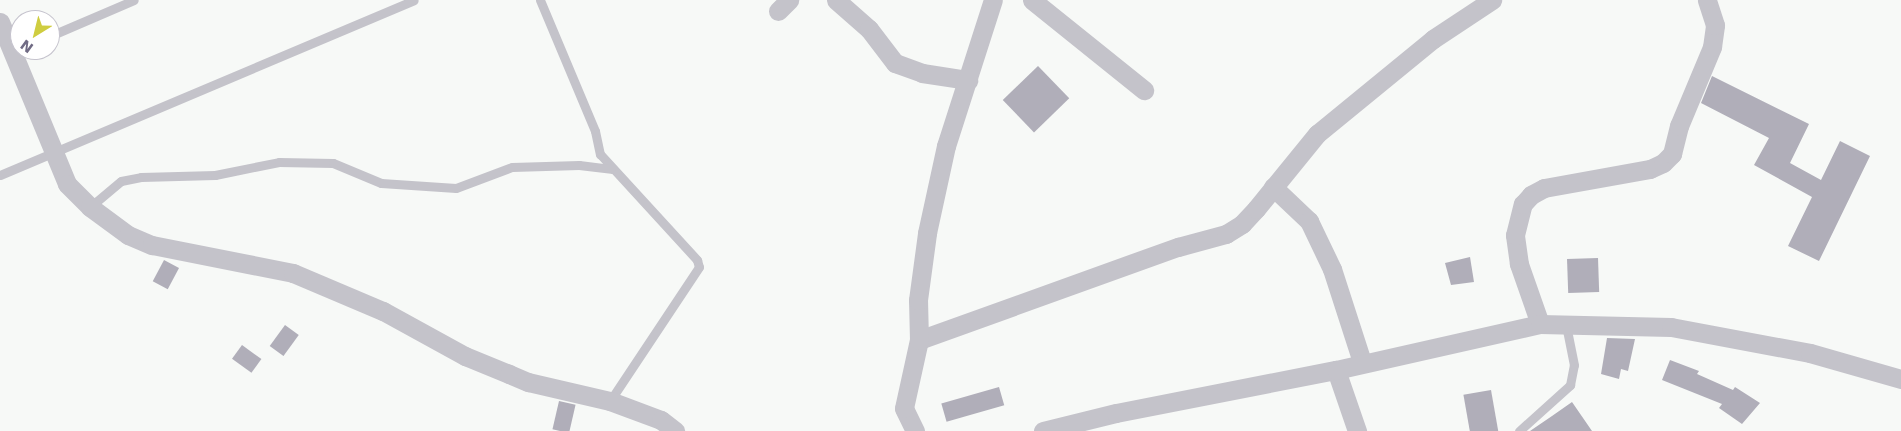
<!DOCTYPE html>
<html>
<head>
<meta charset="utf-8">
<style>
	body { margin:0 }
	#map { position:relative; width:1901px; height:431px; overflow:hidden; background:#f7f9f7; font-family:"DejaVu Sans",sans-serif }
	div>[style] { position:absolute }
	.building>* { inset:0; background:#b0aeb9; transform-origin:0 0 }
	.service>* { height:9px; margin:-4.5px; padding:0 4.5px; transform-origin:4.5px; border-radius:4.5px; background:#c4c3ca }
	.minor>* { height:19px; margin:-9.5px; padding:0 9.5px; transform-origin:9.5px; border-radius:9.5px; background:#c4c3ca }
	span { translate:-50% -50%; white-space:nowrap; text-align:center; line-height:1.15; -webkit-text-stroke:5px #fff; paint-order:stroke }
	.north { position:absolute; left:10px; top:10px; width:50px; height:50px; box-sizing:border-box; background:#fff; border:1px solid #c6c4ce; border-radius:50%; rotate:216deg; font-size:14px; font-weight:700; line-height:20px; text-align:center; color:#706b84 }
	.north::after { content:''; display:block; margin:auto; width:18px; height:22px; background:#cfcd40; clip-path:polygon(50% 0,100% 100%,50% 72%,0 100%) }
</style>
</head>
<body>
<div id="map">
	<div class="building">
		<i style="left:1038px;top:66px;width:45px;height:49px;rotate:46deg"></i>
		<i style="clip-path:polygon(1712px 76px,1809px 124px,1790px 163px,1821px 180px,1840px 141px,1870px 156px,1819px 261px,1788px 246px,1812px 197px,1754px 165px,1769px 138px,1701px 103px)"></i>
		<i style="clip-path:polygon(1470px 257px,1474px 282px,1451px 285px,1445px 263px)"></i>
		<i style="left:1598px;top:258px;width:34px;height:31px;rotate:88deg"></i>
		<i style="left:164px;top:260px;width:17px;height:24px;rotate:28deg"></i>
		<i style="left:285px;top:325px;width:17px;height:26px;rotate:36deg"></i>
		<i style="clip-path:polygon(1607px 338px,1635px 339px,1628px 371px,1621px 369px,1619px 379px,1601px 374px)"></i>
		<i style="left:242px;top:345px;width:24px;height:17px;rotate:36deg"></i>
		<i style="clip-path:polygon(1670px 360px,1699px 371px,1697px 374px,1733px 390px,1735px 387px,1760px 403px,1742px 424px,1719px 408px,1722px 404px,1662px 380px)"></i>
		<i style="left:999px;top:387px;width:19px;height:60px;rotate:74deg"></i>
		<i style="left:1491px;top:390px;width:42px;height:28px;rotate:80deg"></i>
		<i style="left:559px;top:401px;width:17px;height:29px;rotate:13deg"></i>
		<i style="clip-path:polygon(1572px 402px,1592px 431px,1530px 431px,1552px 416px)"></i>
	</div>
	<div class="service">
		<i style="left:540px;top:0;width:142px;rotate:67.2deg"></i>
		<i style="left:595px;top:131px;width:24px;rotate:78deg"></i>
		<i style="left:600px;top:154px;width:144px;rotate:47.5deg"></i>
		<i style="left:697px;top:260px;width:7px;rotate:74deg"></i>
		<i style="left:699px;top:267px;width:161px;rotate:123.6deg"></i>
		<i style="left:50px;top:36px;width:91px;rotate:-23.2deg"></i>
		<i style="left:0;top:175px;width:449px;rotate:-22.9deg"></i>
		<i style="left:90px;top:207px;width:40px;rotate:-40deg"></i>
		<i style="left:121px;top:181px;width:20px;rotate:-11deg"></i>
		<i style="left:141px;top:177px;width:74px;rotate:-1.5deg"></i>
		<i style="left:215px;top:175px;width:65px;rotate:-11.5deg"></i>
		<i style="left:279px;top:162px;width:54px;rotate:1.1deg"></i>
		<i style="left:333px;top:163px;width:52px;rotate:22.6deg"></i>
		<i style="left:381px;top:183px;width:75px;rotate:3.8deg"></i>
		<i style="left:456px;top:188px;width:60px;rotate:-20.6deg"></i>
		<i style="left:512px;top:167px;width:67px;rotate:-1.7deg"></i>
		<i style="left:579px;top:165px;width:32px;rotate:7deg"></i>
		<i style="left:1519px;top:431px;width:69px;rotate:-42deg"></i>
		<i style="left:1570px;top:385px;width:20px;rotate:-79deg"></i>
		<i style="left:1574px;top:365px;width:41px;rotate:-101.3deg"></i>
	</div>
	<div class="minor">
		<i style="left:836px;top:0;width:44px;rotate:41.3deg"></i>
		<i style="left:869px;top:29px;width:43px;rotate:52.6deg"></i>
		<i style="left:895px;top:63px;width:29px;rotate:20deg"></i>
		<i style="left:922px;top:73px;width:47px;rotate:8.7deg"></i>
		<i style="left:1032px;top:0;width:144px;rotate:38.8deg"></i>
		<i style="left:778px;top:11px;width:16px;rotate:-45deg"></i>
		<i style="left:0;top:22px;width:175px;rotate:67.5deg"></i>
		<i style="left:67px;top:184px;width:33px;rotate:45deg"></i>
		<i style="left:90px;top:207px;width:47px;rotate:36.4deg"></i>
		<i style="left:128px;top:235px;width:26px;rotate:23deg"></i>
		<i style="left:152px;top:245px;width:144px;rotate:11.2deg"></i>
		<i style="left:293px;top:273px;width:98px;rotate:22.9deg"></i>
		<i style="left:383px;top:311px;width:94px;rotate:28.8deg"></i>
		<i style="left:465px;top:356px;width:48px;rotate:22.2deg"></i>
		<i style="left:509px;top:374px;width:21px;rotate:23deg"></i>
		<i style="left:528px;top:382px;width:84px;rotate:13deg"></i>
		<i style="left:610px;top:401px;width:54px;rotate:20.4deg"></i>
		<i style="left:661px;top:420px;width:18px;rotate:38deg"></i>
		<i style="left:1273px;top:187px;width:50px;rotate:43.4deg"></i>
		<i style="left:1309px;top:221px;width:53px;rotate:64.4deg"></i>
		<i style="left:1332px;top:269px;width:98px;rotate:72.1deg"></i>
		<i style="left:1540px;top:324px;width:64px;rotate:-109.3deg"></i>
		<i style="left:1519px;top:264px;width:29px;rotate:-98deg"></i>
		<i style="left:1515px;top:235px;width:32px;rotate:-76deg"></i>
		<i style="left:1523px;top:204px;width:12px;rotate:-48deg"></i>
		<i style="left:1531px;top:195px;width:15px;rotate:-28deg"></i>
		<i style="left:1544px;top:188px;width:108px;rotate:-10.2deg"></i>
		<i style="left:1650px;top:169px;width:14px;rotate:-25deg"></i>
		<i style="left:1663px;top:163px;width:13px;rotate:-45deg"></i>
		<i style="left:1672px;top:154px;width:29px;rotate:-76deg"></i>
		<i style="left:1679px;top:126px;width:86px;rotate:-67.3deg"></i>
		<i style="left:1712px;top:47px;width:22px;rotate:-82deg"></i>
		<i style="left:1715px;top:25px;width:26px;rotate:-108deg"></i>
		<i style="left:919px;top:340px;width:275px;rotate:-19.8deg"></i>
		<i style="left:1178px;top:247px;width:50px;rotate:-15.2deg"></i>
		<i style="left:1226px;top:234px;width:19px;rotate:-32deg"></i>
		<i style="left:1242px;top:224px;width:21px;rotate:-47deg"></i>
		<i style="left:1256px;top:209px;width:97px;rotate:-50.9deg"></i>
		<i style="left:1317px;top:134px;width:150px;rotate:-39.3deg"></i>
		<i style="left:1433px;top:39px;width:71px;rotate:-33.5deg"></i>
		<i style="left:1336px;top:370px;width:65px;rotate:71deg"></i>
		<i style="left:915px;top:431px;width:25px;rotate:-116deg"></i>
		<i style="left:904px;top:408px;width:70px;rotate:-77.6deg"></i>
		<i style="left:919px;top:340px;width:40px;rotate:-91.4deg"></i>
		<i style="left:918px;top:300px;width:68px;rotate:-82.3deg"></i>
		<i style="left:927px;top:233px;width:89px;rotate:-77.7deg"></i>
		<i style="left:946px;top:146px;width:153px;rotate:-72.2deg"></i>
		<i style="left:1043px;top:431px;width:75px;rotate:-13.9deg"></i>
		<i style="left:1116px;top:413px;width:224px;rotate:-11.1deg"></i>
		<i style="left:1336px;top:370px;width:209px;rotate:-12.7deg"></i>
		<i style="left:1540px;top:324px;width:131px;rotate:1.3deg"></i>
		<i style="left:1671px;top:327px;width:141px;rotate:10.6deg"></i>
		<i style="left:1810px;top:353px;width:95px;rotate:15.9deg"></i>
	</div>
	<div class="north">N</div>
</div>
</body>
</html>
